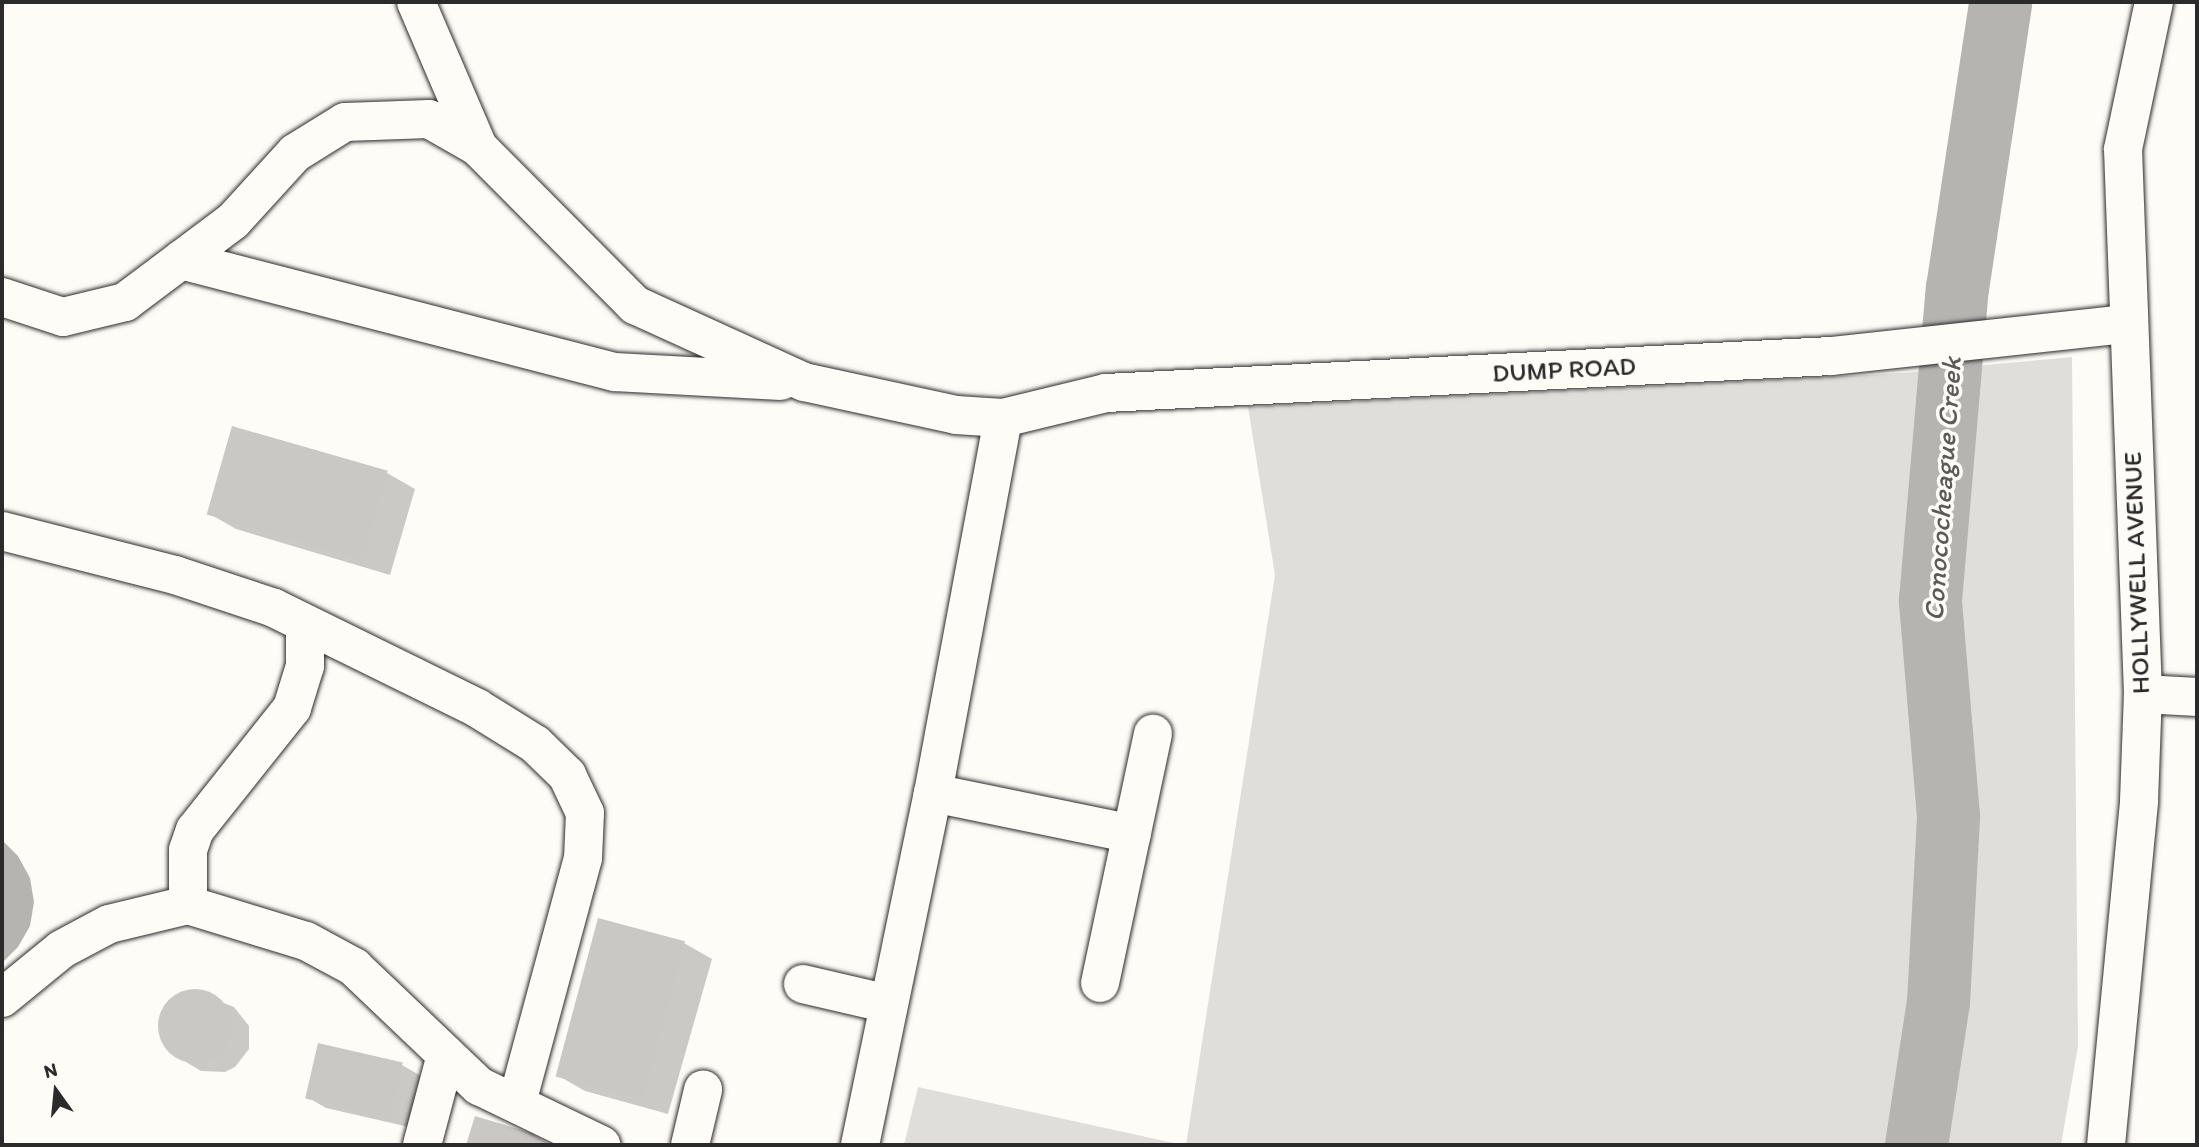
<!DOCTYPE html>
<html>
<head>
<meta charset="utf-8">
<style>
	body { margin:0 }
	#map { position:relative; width:2199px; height:1147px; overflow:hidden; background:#fdfcf7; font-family:Itim,sans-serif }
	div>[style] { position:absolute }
	.green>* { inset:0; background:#dfdeda }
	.water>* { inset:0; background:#b5b4b1 }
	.shadow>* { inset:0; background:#0003 }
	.river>* { height:63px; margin:-31.5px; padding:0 31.5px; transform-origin:31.5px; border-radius:31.5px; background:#b5b4b1 }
	.building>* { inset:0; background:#c9c8c4; transform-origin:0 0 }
	.round { border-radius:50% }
	.roads { filter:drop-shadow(0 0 2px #2b2b2b) drop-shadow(0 0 2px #2b2b2b) }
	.minor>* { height:38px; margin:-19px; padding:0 19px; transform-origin:19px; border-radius:19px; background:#fdfcf7 }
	span { translate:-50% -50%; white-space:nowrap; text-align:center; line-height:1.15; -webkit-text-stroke:7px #fdfcf7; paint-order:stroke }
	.street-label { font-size:26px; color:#2b2b2b }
	.water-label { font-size:28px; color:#5b5b5a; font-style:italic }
	.frame { position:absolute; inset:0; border:4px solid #2b2b2b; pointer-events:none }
	.north { position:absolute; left:21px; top:1056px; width:70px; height:70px; -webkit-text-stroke:5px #fdfcf7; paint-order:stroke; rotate:345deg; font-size:19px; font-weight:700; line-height:28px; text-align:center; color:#2b2b2b }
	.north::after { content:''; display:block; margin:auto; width:24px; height:32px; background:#2b2b2b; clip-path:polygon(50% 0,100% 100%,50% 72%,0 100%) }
</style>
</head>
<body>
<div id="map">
	<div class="green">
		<i style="clip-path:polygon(2072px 357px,2078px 1046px,2061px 1145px,1186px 1145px,1275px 575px,1248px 407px,1903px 373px)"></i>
		<i style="clip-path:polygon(918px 1087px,1183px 1145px,904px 1145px)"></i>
	</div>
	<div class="water">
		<i style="clip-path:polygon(2px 840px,18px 856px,30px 878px,34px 902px,30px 926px,18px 947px,2px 963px)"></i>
	</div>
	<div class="shadow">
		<i style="clip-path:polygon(387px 473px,415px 489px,390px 575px,236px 529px,208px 513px)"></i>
		<i style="clip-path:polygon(684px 943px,712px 959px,668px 1114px,585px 1091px,557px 1075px)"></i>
		<i style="clip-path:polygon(191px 990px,234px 1007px,249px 1026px,249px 1049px,235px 1067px,225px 1072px,201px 1071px,171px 1053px,160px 1033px,163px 1010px,180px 993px)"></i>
		<i style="clip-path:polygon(402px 1065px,421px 1076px,409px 1127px,326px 1108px,307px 1097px)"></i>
		<i style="clip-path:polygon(476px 1118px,534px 1135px,551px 1145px,468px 1145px)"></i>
	</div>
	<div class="river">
		<i style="left:1916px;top:1145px;width:145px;rotate:-81.3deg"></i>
		<i style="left:1938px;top:1002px;width:186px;rotate:-86.9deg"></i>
		<i style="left:1948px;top:816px;width:217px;rotate:-94.8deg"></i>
		<i style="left:1930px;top:600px;width:313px;rotate:-85.1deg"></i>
		<i style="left:1957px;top:288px;width:289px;rotate:-81.4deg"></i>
	</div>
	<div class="building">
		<i style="left:232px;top:426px;width:162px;height:92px;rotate:16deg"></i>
		<i style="left:598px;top:918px;width:90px;height:164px;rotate:15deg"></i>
		<i class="round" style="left:158px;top:989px;width:74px;height:74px"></i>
		<i style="left:318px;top:1043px;width:87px;height:57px;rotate:13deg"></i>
		<i style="clip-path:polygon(475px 1116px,535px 1134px,531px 1145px,466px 1145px)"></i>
	</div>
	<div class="roads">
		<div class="minor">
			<i style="left:416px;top:2px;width:158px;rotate:66.8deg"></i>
			<i style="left:478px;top:147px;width:223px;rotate:45.2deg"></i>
			<i style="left:635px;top:305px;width:186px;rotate:24.5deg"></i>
			<i style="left:804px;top:382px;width:156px;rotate:12.2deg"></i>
			<i style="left:956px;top:415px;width:47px;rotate:3.7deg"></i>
			<i style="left:1003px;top:418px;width:106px;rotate:-13.6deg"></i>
			<i style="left:1106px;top:393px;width:726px;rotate:-2.92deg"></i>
			<i style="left:1831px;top:356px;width:297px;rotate:-6.2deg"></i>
			<i style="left:181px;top:260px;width:448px;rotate:14.5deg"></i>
			<i style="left:615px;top:372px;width:166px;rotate:3.1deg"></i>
			<i style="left:2px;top:297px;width:64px;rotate:18.2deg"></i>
			<i style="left:63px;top:317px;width:64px;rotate:-13.6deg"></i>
			<i style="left:125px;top:302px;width:135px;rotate:-36.9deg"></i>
			<i style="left:233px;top:221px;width:92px;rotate:-47.6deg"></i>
			<i style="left:295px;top:153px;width:59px;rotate:-31.8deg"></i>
			<i style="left:345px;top:122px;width:84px;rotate:-2deg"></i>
			<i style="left:429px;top:119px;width:56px;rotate:29.7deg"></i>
			<i style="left:2px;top:531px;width:179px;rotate:14.3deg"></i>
			<i style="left:175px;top:575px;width:104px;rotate:18.4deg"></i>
			<i style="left:274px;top:608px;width:226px;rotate:26.2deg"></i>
			<i style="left:477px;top:708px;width:68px;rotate:31.8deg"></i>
			<i style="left:535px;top:744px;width:45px;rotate:44.1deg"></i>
			<i style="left:567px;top:775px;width:42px;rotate:64.7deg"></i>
			<i style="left:585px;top:813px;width:45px;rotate:92.5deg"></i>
			<i style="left:583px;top:858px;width:253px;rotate:105.1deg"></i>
			<i style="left:2143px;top:694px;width:54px;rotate:3.2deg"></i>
			<i style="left:933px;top:793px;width:203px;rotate:11.6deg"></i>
			<i style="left:188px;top:905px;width:55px;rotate:-90deg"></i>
			<i style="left:188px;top:850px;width:21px;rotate:-71deg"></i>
			<i style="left:195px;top:830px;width:156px;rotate:-51.5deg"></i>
			<i style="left:292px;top:708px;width:44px;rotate:-72.8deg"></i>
			<i style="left:305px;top:666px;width:42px;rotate:-90deg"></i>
			<i style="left:1100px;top:983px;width:255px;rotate:-78deg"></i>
			<i style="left:803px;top:984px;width:88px;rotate:13.1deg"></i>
			<i style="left:2px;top:998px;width:77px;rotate:-39.2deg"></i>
			<i style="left:62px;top:949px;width:53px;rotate:-28deg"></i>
			<i style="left:109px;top:924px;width:81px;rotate:-13.5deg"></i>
			<i style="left:188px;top:905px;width:123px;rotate:17deg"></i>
			<i style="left:306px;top:941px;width:55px;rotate:28.4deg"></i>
			<i style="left:354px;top:967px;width:173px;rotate:43.6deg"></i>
			<i style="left:479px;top:1086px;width:136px;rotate:25.8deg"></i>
			<i style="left:422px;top:1145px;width:93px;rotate:-75.1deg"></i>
			<i style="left:690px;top:1145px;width:57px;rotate:-76.7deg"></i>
			<i style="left:860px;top:1145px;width:359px;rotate:-78.3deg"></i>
			<i style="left:933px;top:793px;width:381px;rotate:-79.4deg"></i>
			<i style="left:2106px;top:1145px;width:346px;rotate:-84.5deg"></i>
			<i style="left:2139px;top:801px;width:107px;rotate:-87.9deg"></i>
			<i style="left:2143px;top:694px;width:545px;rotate:-92.1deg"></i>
			<i style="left:2123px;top:149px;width:150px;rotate:-78.1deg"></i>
		</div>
	</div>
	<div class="street-label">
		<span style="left:1564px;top:370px;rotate:-3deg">DUMP ROAD</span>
		<span style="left:2137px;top:573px;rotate:-92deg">HOLLYWELL AVENUE</span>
	</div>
	<div class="water-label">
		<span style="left:1942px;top:489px;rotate:-86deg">Conococheague Creek</span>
	</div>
	<div class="frame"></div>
	<div class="north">N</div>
</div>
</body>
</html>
